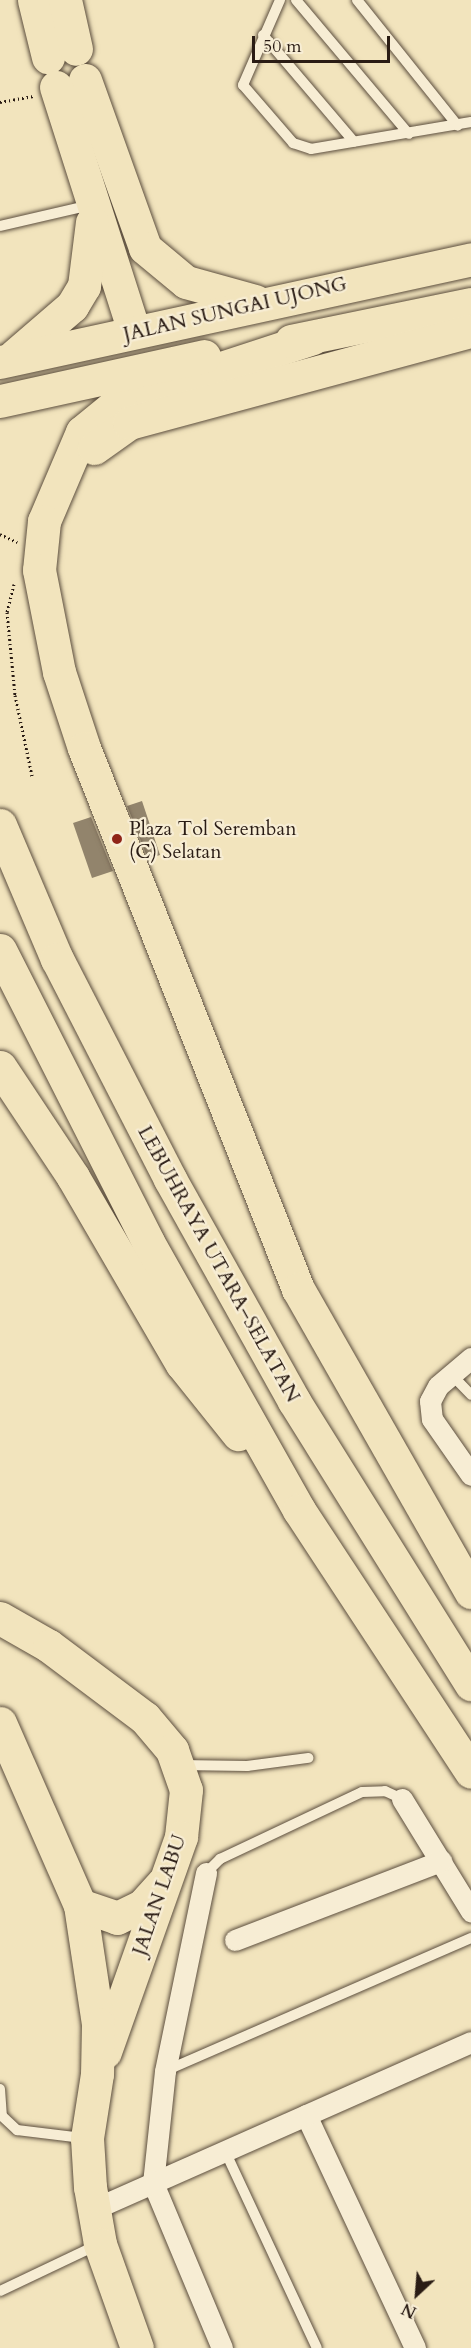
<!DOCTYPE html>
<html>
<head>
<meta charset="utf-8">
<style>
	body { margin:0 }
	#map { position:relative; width:471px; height:2348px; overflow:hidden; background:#f2e4bd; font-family:Cardo,serif }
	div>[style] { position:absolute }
	.building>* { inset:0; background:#92846c }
	.path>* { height:3px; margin-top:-1.5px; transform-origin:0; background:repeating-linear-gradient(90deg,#2a1c14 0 1.5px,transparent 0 4.5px) }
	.roads { filter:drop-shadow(0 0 2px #5c4e3e) drop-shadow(0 0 2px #5c4e3e) }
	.lane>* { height:10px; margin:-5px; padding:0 5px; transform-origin:5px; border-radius:5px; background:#f7edd4 }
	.street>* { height:21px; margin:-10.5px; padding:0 10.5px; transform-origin:10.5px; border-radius:10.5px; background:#f7edd4 }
	.primary>* { height:33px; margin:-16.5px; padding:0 16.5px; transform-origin:16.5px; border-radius:16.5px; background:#f2e4bd }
	.highway>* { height:33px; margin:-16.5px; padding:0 16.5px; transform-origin:16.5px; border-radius:16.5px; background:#f2e4bd }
	.dots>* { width:16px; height:16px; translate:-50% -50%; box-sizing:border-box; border:3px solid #f7edd4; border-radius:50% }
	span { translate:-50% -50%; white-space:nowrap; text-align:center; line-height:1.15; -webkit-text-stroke:4.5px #f7edd4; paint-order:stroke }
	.street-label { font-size:20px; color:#2a1c14 }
	.poi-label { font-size:20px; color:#2a1c14 }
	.left { translate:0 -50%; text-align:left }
	.north { position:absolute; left:387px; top:2264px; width:60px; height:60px; -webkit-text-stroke:4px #f7edd4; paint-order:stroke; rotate:206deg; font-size:16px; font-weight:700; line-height:24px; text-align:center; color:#2a1c14 }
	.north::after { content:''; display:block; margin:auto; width:21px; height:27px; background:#2a1c14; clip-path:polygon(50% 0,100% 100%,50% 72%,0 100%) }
	.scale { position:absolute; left:252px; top:36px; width:138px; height:27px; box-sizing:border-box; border:3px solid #2a1c14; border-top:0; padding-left:8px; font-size:18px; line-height:21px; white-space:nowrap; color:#2a1c14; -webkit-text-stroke:4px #f7edd4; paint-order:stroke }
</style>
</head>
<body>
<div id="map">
	<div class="building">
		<i style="clip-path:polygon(142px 801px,160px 855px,148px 859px,127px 806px)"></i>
		<i style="clip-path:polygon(91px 817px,113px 871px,92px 878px,73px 823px)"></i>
	</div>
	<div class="path">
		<i style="left:0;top:102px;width:34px;rotate:-10deg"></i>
		<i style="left:0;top:534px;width:19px;rotate:25deg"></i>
		<i style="left:14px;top:584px;width:29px;rotate:104deg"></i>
		<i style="left:7px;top:612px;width:83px;rotate:84.5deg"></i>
		<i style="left:15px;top:695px;width:83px;rotate:78.1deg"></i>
	</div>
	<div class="roads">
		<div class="lane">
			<i style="left:280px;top:0;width:93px;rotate:113.5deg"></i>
			<i style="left:243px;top:85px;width:77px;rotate:49.2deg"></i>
			<i style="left:293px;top:143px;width:19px;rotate:18deg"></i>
			<i style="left:311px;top:149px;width:162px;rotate:-9.6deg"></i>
			<i style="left:296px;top:0;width:175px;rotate:49.9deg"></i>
			<i style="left:357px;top:0;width:161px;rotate:51.3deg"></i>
			<i style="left:263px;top:35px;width:140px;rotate:49.6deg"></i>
			<i style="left:0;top:226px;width:92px;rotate:-13.1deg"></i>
			<i style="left:451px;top:1374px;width:29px;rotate:46deg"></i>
			<i style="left:180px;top:1765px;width:67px;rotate:0.9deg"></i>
			<i style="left:247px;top:1766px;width:62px;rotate:-7.5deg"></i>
			<i style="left:206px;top:1873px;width:20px;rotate:-45deg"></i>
			<i style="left:220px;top:1859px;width:157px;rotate:-25.3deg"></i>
			<i style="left:362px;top:1792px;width:23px;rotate:-2deg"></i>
			<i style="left:385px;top:1791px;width:19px;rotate:25deg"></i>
			<i style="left:165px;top:2071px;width:334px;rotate:-23.5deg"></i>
			<i style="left:0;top:2089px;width:27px;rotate:86deg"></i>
			<i style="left:2px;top:2116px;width:21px;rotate:43deg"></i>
			<i style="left:17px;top:2130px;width:66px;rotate:6.9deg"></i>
			<i style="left:225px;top:2151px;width:217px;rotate:65deg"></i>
			<i style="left:0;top:2291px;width:107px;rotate:-25.4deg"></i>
		</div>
		<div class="street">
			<i style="left:471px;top:1358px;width:43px;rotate:139.7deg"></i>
			<i style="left:438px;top:1386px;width:17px;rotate:118deg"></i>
			<i style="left:430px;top:1401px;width:18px;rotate:84deg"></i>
			<i style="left:432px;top:1419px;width:68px;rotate:55.1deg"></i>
			<i style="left:402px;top:1799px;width:132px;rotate:58.4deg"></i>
			<i style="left:206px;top:1873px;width:202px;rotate:101.7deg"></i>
			<i style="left:165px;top:2071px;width:113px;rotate:96.1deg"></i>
			<i style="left:153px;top:2183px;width:179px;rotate:67.3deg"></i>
			<i style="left:235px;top:1940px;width:221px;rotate:-21deg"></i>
			<i style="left:306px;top:2115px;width:257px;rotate:64.9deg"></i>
			<i style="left:94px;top:2209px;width:412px;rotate:-23.9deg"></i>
		</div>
		<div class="primary">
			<i style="left:0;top:1618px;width:56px;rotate:29.7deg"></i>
			<i style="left:49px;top:1646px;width:120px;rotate:36.9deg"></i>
			<i style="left:145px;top:1718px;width:42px;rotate:49.8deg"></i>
			<i style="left:172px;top:1750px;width:42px;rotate:70.7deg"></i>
			<i style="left:186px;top:1790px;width:47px;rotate:96.1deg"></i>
			<i style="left:181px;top:1837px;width:228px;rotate:109.5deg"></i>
			<i style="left:0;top:1723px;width:199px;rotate:66.3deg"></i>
			<i style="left:80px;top:1905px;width:120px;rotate:81.4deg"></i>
			<i style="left:98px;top:2024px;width:50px;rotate:91.1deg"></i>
			<i style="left:97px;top:2074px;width:65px;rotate:98.9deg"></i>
			<i style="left:87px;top:2138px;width:49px;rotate:86.5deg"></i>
			<i style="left:90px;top:2187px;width:58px;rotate:80deg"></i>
			<i style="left:100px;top:2244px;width:110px;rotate:70.4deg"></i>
			<i style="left:80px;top:1905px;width:39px;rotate:19deg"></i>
			<i style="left:117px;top:1918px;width:28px;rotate:-26deg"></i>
			<i style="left:142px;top:1906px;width:31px;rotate:-48deg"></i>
		</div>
		<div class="highway">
			<i style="left:34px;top:0;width:59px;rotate:76.2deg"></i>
			<i style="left:65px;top:0;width:50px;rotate:77.3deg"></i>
			<i style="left:85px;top:80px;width:178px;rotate:70.3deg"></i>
			<i style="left:145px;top:248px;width:53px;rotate:39.7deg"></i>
			<i style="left:186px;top:282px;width:72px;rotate:15.4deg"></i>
			<i style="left:56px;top:87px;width:257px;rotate:72.3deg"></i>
			<i style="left:313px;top:338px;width:203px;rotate:161.9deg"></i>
			<i style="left:120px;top:401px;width:49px;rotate:140.8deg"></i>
			<i style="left:82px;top:432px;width:97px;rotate:113.1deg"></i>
			<i style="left:44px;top:521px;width:49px;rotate:95.8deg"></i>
			<i style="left:39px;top:570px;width:104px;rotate:78.9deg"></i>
			<i style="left:59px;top:672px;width:80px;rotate:71.8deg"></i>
			<i style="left:84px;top:748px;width:582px;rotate:68.42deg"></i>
			<i style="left:298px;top:1289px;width:349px;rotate:60.3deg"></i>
			<i style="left:291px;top:341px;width:184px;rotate:-11.6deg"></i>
			<i style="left:14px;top:356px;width:77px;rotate:-40.8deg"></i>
			<i style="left:72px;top:306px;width:23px;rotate:-59deg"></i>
			<i style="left:84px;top:286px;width:64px;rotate:-82.9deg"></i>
			<i style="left:0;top:362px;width:482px;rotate:-12.3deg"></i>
			<i style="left:0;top:401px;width:209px;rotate:-12.4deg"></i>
			<i style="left:94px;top:448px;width:43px;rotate:-35.5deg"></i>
			<i style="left:129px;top:423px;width:354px;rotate:-15.1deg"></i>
			<i style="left:0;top:825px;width:146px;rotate:67deg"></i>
			<i style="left:57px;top:959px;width:247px;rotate:62.8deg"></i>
			<i style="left:170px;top:1179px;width:254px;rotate:60.8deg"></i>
			<i style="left:294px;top:1401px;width:334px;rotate:58deg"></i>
			<i style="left:0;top:950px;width:327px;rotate:63.1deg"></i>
			<i style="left:148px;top:1242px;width:308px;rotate:60.6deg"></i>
			<i style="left:299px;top:1510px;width:313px;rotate:56.7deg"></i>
			<i style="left:0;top:1067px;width:132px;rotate:56.4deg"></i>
			<i style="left:73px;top:1177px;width:216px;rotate:59.8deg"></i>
			<i style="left:182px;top:1364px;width:90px;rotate:51.3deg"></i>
		</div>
	</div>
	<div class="dots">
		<i style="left:117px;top:839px;background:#8f2418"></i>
	</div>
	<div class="street-label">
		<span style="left:235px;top:309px;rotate:-13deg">JALAN SUNGAI UJONG</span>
		<span style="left:219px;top:1264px;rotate:61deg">LEBUHRAYA UTARA–SELATAN</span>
		<span style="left:159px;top:1895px;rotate:-71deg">JALAN LABU</span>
	</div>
	<div class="poi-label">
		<span class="left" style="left:129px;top:840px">Plaza Tol Seremban<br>(C) Selatan</span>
	</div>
	<div class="north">N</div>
	<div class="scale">50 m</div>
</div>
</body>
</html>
